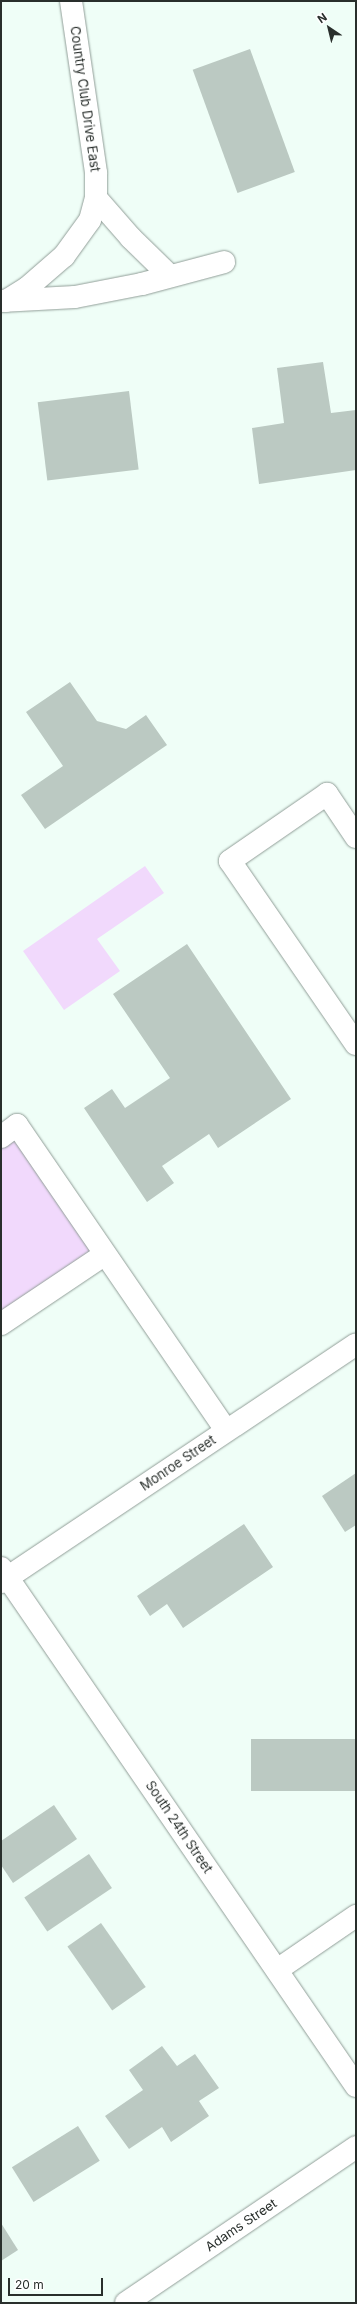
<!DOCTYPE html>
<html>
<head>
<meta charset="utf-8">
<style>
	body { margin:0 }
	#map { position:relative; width:357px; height:2304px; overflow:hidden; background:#effef7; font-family:Inter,sans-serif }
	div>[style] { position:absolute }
	.green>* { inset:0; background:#f1d9fc }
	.building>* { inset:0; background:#bbc9c2; transform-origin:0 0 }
	.roads { filter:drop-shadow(0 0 1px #919e98) drop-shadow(0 0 1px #919e98) }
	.minor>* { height:22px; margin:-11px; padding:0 11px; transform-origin:11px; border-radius:11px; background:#fff }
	span { translate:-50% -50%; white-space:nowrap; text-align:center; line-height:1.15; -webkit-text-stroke:3.5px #fff; paint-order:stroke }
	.street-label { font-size:13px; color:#292f2c }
	.frame { position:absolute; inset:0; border:2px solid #292f2c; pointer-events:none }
	.north { position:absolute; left:309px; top:8px; width:40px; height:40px; -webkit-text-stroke:3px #fff; paint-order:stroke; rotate:325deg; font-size:11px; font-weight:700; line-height:16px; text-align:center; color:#292f2c }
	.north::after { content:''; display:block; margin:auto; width:14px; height:18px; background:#292f2c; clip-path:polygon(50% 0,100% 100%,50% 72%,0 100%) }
	.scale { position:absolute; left:8px; top:2278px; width:95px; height:18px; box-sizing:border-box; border:2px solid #292f2c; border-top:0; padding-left:5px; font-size:12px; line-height:14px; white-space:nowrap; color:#292f2c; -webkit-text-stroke:3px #fff; paint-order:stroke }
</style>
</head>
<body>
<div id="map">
	<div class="green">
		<i style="clip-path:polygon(145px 866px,164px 893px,97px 939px,120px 971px,64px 1010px,23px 951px)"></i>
		<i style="clip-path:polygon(17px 1125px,105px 1254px,1px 1324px,1px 1137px)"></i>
	</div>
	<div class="building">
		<i style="left:250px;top:49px;width:131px;height:61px;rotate:70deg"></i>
		<i style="clip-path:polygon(323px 362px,331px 413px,356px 410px,356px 470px,259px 484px,252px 428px,284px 423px,277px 368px)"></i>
		<i style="left:129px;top:391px;width:79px;height:92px;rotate:83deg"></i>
		<i style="clip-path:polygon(70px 682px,97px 721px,126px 729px,146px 715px,167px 745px,45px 829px,21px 795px,63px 766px,26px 712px)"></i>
		<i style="clip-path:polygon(187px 944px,291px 1099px,218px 1148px,209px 1134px,162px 1166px,174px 1183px,147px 1202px,84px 1108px,112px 1089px,125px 1108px,170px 1078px,113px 994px)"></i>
		<i style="clip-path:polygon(356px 1473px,356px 1525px,345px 1532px,322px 1496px)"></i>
		<i style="clip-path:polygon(244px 1524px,273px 1567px,183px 1628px,167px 1604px,150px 1616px,137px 1596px)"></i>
		<i style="left:356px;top:1739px;width:52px;height:105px;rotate:90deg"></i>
		<i style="clip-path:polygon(54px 1805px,77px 1839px,13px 1883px,1px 1865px,1px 1841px)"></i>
		<i style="left:89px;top:1854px;width:41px;height:78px;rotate:56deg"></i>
		<i style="left:101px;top:1923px;width:78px;height:41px;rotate:55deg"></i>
		<i style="clip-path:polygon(162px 2046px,177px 2066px,195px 2054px,219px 2088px,199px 2101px,209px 2116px,171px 2142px,162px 2127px,129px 2149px,105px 2116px,143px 2090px,129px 2070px)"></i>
		<i style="left:78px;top:2126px;width:41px;height:78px;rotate:58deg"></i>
		<i style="clip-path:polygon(1px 2223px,18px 2250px,1px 2261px)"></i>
	</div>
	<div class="roads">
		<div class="minor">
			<i style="left:71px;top:1px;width:174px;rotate:81.7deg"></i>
			<i style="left:96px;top:173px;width:25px;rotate:90deg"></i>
			<i style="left:96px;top:198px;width:53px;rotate:48.8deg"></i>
			<i style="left:131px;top:238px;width:54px;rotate:44.3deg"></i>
			<i style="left:1px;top:301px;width:74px;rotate:-3.1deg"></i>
			<i style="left:75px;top:297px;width:68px;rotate:-11deg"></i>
			<i style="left:142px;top:284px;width:85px;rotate:-15deg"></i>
			<i style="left:6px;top:301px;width:25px;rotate:-32deg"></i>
			<i style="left:27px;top:288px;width:49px;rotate:-40.9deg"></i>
			<i style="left:64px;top:256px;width:44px;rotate:-54.2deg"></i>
			<i style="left:90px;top:220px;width:23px;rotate:-75deg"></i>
			<i style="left:356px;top:837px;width:52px;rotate:-124deg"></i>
			<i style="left:327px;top:794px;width:118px;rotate:145.4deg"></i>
			<i style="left:230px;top:861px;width:222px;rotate:55.5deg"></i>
			<i style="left:1px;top:1137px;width:20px;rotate:-37deg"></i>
			<i style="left:17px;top:1125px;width:370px;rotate:55.6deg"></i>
			<i style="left:1px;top:1324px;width:125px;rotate:-33.9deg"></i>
			<i style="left:1px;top:1568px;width:628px;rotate:55.58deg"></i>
			<i style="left:1px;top:1582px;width:427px;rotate:-33.8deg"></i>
			<i style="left:277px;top:1970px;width:96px;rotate:-34.4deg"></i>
			<i style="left:126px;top:2303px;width:278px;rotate:-34.1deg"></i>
		</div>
	</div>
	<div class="street-label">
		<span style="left:85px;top:99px;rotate:82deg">Country Club Drive East</span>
		<span style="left:178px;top:1463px;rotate:-34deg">Monroe Street</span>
		<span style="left:179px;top:1827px;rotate:56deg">South 24th Street</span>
		<span style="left:241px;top:2225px;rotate:-34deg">Adams Street</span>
	</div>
	<div class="frame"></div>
	<div class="north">N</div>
	<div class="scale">20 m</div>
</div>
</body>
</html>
